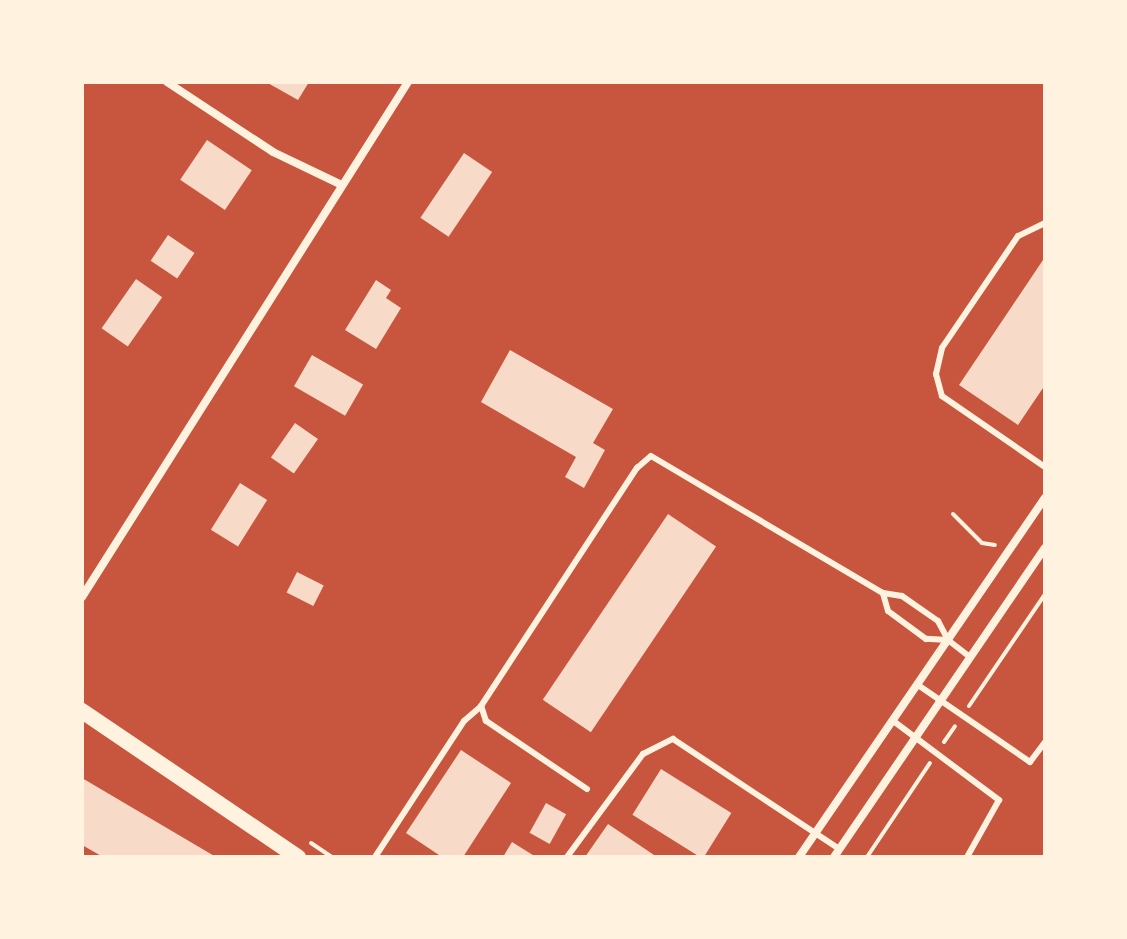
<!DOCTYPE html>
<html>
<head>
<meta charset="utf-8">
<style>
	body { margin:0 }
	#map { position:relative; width:1127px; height:939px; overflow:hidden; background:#c8553d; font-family:Georgia,serif }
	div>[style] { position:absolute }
	.building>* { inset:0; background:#f7dbc8; transform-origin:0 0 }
	.path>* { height:4px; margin:-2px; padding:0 2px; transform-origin:2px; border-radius:2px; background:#fff3e0 }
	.service>* { height:6px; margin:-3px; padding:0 3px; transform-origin:3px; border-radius:3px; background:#fff3e0 }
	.minor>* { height:8px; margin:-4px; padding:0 4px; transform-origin:4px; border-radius:4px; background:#fff3e0 }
	.secondary>* { height:16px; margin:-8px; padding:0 8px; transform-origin:8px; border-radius:8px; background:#fff3e0 }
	span { translate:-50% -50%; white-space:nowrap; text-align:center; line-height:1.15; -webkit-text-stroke:8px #fff3e0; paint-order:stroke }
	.frame { position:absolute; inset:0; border:84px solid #fff3e0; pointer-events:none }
</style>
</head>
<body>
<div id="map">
	<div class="building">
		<i style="clip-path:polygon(266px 82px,309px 82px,298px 100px)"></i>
		<i style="left:207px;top:140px;width:54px;height:48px;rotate:34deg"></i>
		<i style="left:464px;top:153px;width:34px;height:78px;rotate:34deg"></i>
		<i style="left:168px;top:235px;width:32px;height:31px;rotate:34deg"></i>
		<i style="clip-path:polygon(1045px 257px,1045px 385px,1018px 425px,959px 385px)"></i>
		<i style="left:136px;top:279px;width:32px;height:60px;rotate:35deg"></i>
		<i style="clip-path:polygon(376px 280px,391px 290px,386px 298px,401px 308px,376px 349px,345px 330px)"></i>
		<i style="clip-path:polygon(510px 350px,613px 409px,593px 443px,605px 450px,584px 488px,565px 477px,576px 457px,481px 402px)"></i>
		<i style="left:312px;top:355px;width:59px;height:36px;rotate:30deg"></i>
		<i style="left:295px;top:423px;width:28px;height:42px;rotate:35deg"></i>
		<i style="left:240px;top:483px;width:32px;height:55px;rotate:32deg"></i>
		<i style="left:668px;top:514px;width:58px;height:224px;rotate:34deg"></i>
		<i style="left:297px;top:572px;width:30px;height:23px;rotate:27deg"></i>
		<i style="clip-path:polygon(461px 750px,511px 783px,463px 857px,442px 857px,406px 833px)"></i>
		<i style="left:661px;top:769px;width:83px;height:54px;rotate:32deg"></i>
		<i style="clip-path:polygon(82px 778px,216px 857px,103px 857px,82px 845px)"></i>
		<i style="left:546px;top:803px;width:23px;height:34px;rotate:29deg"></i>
		<i style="clip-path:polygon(608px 824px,657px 857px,585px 857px)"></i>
		<i style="clip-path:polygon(512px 842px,536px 857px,503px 857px)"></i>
	</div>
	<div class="path">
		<i style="left:953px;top:514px;width:41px;rotate:45deg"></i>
		<i style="left:982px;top:543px;width:13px;rotate:9deg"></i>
		<i style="left:969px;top:706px;width:135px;rotate:-55.8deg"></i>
		<i style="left:944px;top:742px;width:19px;rotate:-55deg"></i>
		<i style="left:311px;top:843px;width:25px;rotate:34deg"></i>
		<i style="left:867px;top:857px;width:113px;rotate:-56.2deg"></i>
	</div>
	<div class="service">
		<i style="left:1045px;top:223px;width:30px;rotate:154deg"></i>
		<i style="left:1018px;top:236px;width:135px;rotate:124.2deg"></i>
		<i style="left:942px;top:348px;width:27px;rotate:103deg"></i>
		<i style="left:936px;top:374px;width:23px;rotate:75deg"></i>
		<i style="left:942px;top:396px;width:125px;rotate:34.6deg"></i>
		<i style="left:948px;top:640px;width:22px;rotate:-177deg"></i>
		<i style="left:926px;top:639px;width:47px;rotate:-143.6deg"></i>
		<i style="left:888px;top:611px;width:19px;rotate:-106deg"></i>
		<i style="left:883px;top:593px;width:19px;rotate:9deg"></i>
		<i style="left:902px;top:596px;width:44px;rotate:34.8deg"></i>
		<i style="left:938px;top:621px;width:21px;rotate:62deg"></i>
		<i style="left:948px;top:640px;width:28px;rotate:38deg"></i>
		<i style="left:918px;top:685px;width:136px;rotate:34.5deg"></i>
		<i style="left:1030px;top:762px;width:25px;rotate:-53deg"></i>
		<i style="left:892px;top:720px;width:134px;rotate:36.8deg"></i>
		<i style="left:999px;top:800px;width:65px;rotate:119.3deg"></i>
		<i style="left:587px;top:789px;width:122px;rotate:-146deg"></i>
		<i style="left:486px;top:721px;width:16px;rotate:-108deg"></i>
		<i style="left:481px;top:706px;width:285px;rotate:-56.8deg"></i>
		<i style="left:637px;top:468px;width:18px;rotate:-41deg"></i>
		<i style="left:651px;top:456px;width:269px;rotate:30.6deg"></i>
		<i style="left:375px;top:857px;width:163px;rotate:-56.8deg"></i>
		<i style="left:464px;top:721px;width:23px;rotate:-41deg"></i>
		<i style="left:567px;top:857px;width:128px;rotate:-53.6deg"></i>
		<i style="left:643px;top:754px;width:34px;rotate:-27deg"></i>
		<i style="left:673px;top:739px;width:199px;rotate:33.5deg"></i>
	</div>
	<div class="minor">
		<i style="left:167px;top:82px;width:127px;rotate:33.4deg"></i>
		<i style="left:273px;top:152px;width:76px;rotate:25.6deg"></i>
		<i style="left:82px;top:597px;width:610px;rotate:-57.67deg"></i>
		<i style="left:799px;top:857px;width:435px;rotate:-55.6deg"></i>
		<i style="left:834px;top:857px;width:374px;rotate:-55.7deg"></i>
	</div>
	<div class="secondary">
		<i style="left:82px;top:711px;width:261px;rotate:34.1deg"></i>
	</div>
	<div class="frame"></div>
</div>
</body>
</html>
